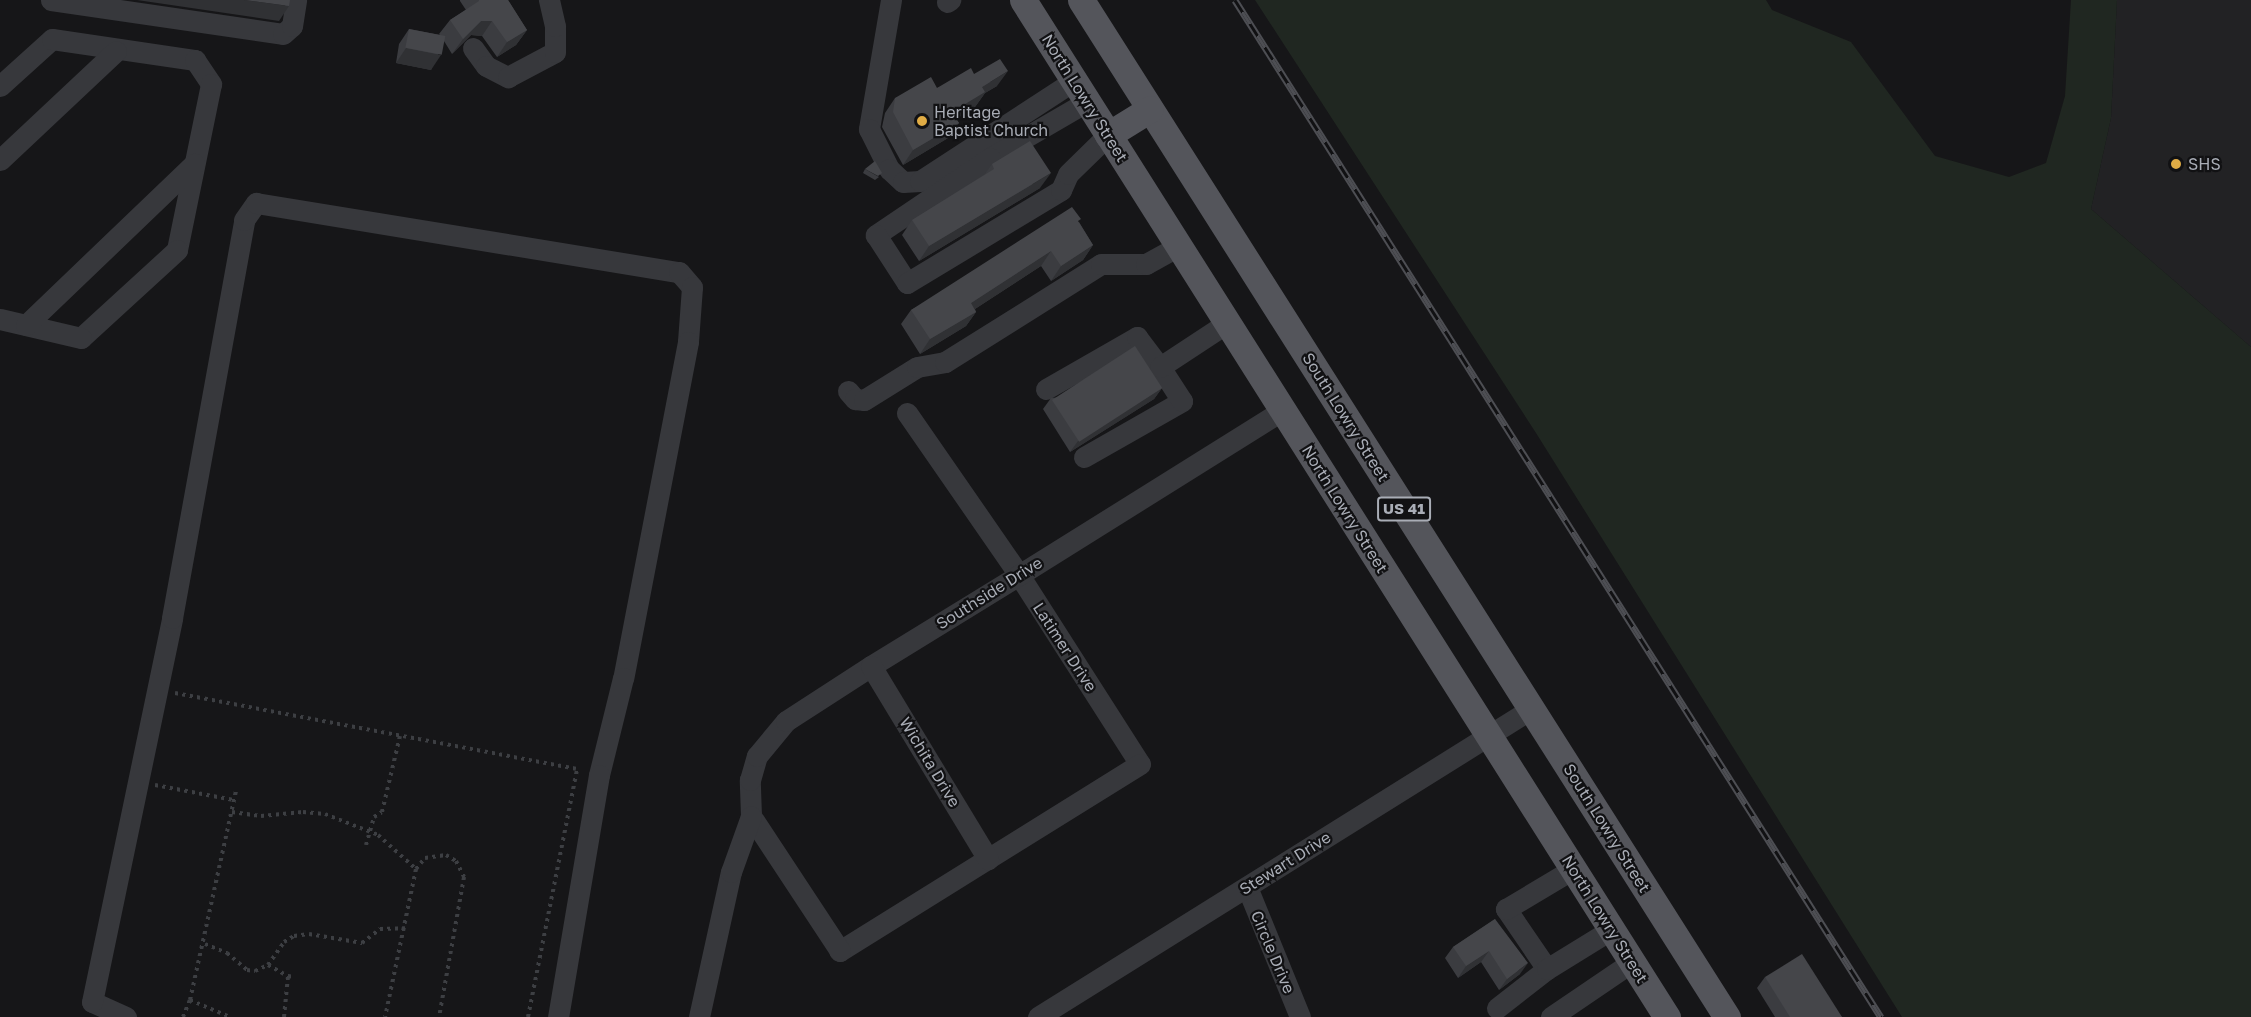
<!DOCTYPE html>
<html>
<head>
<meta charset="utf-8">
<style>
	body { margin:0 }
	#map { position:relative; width:2251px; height:1017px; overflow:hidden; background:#161618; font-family:"Golos Text",sans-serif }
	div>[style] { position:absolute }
	.built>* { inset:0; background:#222224 }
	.green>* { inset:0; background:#202721 }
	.path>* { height:4px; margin-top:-2px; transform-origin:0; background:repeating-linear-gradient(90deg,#3d3f43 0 3px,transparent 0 7.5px) }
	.minor>* { height:21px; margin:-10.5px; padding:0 10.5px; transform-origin:10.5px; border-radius:10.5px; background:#37383c }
	.major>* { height:27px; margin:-13.5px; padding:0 13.5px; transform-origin:13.5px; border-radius:13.5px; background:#54555b }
	.rail>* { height:7px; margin-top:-3.5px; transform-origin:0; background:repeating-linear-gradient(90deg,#111113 0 14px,#4d4e53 0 28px); box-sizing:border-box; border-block:2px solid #4d4e53 }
	.wall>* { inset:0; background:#3b3c40 }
	.shaded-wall>* { inset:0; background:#303134 }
	.building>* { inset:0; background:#45464a; transform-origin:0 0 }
	.dots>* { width:16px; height:16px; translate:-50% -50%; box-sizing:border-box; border:3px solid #111113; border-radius:50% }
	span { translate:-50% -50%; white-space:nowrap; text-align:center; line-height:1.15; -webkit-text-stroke:4.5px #111113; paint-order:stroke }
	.shield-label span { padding:2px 4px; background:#111113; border:2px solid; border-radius:4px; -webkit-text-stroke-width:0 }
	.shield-label { font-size:15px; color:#a9adb6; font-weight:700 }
	.street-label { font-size:16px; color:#a9adb6 }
	.poi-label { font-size:16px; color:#a9adb6 }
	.left { translate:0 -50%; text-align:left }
</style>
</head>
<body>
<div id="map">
	<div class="built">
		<i style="clip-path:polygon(2117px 0,2251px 0,2251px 347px,2091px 209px,2111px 118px)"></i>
	</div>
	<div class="green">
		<i style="clip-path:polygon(1255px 0,1766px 0,1772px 10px,1851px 42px,1935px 156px,2009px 177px,2046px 163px,2065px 96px,2071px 0,2117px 0,2111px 118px,2091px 209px,2251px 347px,2251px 1017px,1902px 1017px,1536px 433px)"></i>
	</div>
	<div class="path">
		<i style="left:175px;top:693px;width:408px;rotate:10.7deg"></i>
		<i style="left:155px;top:785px;width:80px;rotate:10.8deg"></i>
		<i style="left:232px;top:812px;width:29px;rotate:8deg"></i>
		<i style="left:261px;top:816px;width:42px;rotate:-5.4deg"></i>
		<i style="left:303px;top:812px;width:22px;rotate:5deg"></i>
		<i style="left:325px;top:814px;width:57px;rotate:21.6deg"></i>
		<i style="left:378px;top:835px;width:51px;rotate:41.8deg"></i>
		<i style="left:416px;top:869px;width:151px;rotate:101.8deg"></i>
		<i style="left:366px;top:845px;width:29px;rotate:-74deg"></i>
		<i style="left:374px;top:817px;width:9px;rotate:-32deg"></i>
		<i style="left:382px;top:812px;width:78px;rotate:-76.7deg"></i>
		<i style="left:416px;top:869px;width:14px;rotate:-51deg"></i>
		<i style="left:425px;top:858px;width:21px;rotate:-8deg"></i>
		<i style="left:446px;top:855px;width:12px;rotate:31deg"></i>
		<i style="left:456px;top:861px;width:18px;rotate:63deg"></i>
		<i style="left:464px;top:877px;width:142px;rotate:100.1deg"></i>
		<i style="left:205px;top:944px;width:24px;rotate:22deg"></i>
		<i style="left:227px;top:953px;width:26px;rotate:40deg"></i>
		<i style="left:247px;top:970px;width:8px;rotate:7deg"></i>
		<i style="left:255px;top:971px;width:14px;rotate:-25deg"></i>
		<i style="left:268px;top:965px;width:23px;rotate:29deg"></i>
		<i style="left:268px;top:965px;width:28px;rotate:-55deg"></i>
		<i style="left:284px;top:942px;width:12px;rotate:-31deg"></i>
		<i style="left:294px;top:936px;width:15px;rotate:-8deg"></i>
		<i style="left:309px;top:934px;width:54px;rotate:9.6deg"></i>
		<i style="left:362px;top:943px;width:23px;rotate:-38deg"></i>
		<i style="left:380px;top:929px;width:25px;rotate:-2deg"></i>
		<i style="left:190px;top:1000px;width:214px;rotate:-77.6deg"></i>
		<i style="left:183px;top:1017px;width:18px;rotate:-68deg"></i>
		<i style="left:190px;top:1000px;width:43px;rotate:23deg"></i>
		<i style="left:284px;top:1017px;width:41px;rotate:-84.4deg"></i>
		<i style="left:288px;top:976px;width:7px;rotate:8deg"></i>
		<i style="left:528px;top:1017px;width:253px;rotate:-78.8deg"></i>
	</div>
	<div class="minor">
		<i style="left:51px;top:0;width:234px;rotate:8.3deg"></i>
		<i style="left:283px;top:34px;width:12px;rotate:-42deg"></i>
		<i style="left:292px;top:26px;width:26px;rotate:-81deg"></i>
		<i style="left:891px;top:0;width:131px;rotate:99.7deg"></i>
		<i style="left:869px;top:129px;width:45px;rotate:63.4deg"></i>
		<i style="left:889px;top:169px;width:19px;rotate:43deg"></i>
		<i style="left:903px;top:182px;width:17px;rotate:-3deg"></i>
		<i style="left:920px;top:181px;width:185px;rotate:-33.1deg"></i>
		<i style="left:947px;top:2px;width:4px;rotate:-34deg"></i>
		<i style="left:473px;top:48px;width:22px;rotate:54deg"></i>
		<i style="left:486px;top:66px;width:25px;rotate:27deg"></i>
		<i style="left:508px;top:77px;width:53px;rotate:-28deg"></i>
		<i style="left:555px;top:52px;width:26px;rotate:-90deg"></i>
		<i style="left:555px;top:26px;width:27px;rotate:-103deg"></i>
		<i style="left:0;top:86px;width:70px;rotate:-42.1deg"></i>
		<i style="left:52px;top:39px;width:145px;rotate:8.4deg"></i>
		<i style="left:195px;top:60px;width:29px;rotate:56deg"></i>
		<i style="left:211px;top:84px;width:169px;rotate:101.6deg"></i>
		<i style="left:177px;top:250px;width:130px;rotate:137.5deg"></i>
		<i style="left:81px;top:338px;width:83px;rotate:-166.8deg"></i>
		<i style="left:1088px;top:101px;width:113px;rotate:149.8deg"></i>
		<i style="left:990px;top:158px;width:138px;rotate:146deg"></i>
		<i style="left:876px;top:235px;width:57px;rotate:57.1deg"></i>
		<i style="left:907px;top:283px;width:180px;rotate:-31.1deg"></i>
		<i style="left:1061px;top:190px;width:17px;rotate:-66deg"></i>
		<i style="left:1068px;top:174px;width:56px;rotate:-44.3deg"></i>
		<i style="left:0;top:160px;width:159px;rotate:-43.2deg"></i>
		<i style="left:26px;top:325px;width:233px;rotate:-43.8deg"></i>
		<i style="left:1046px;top:389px;width:105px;rotate:-29.7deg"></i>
		<i style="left:1137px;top:337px;width:38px;rotate:53deg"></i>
		<i style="left:848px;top:391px;width:11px;rotate:49deg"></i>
		<i style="left:855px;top:399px;width:9px;rotate:6deg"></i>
		<i style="left:864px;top:400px;width:62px;rotate:-31.9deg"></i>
		<i style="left:917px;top:367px;width:28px;rotate:-10deg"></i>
		<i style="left:945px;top:362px;width:184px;rotate:-32.1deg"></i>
		<i style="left:1101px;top:264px;width:45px"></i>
		<i style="left:1146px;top:264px;width:38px;rotate:-29deg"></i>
		<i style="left:907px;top:413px;width:197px;rotate:55.3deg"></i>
		<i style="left:1019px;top:575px;width:224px;rotate:57.4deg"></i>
		<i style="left:1140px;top:764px;width:354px;rotate:148.1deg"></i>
		<i style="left:840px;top:951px;width:162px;rotate:-123.4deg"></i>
		<i style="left:751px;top:816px;width:36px;rotate:-92deg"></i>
		<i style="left:750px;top:780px;width:25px;rotate:-74deg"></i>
		<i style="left:757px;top:756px;width:45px;rotate:-50.4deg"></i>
		<i style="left:786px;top:721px;width:101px;rotate:-32.9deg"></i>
		<i style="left:871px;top:666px;width:174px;rotate:-31.6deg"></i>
		<i style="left:1019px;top:575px;width:311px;rotate:-32deg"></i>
		<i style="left:1084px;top:457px;width:113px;rotate:-29.7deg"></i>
		<i style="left:1182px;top:401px;width:40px;rotate:-122.9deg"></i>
		<i style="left:1160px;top:367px;width:80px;rotate:-33.3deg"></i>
		<i style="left:871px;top:666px;width:226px;rotate:58.8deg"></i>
		<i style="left:1247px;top:887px;width:140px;rotate:67.8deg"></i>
		<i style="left:1547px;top:969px;width:73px;rotate:-124.3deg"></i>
		<i style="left:1506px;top:909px;width:78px;rotate:-30.8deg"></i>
		<i style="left:1497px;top:1008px;width:63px;rotate:-38deg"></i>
		<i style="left:1547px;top:969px;width:76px;rotate:-31.6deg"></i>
		<i style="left:126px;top:1017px;width:37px;rotate:-156deg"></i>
		<i style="left:92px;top:1002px;width:392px;rotate:-78.2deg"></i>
		<i style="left:172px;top:618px;width:404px;rotate:-79.7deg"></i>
		<i style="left:244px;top:220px;width:21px;rotate:-55deg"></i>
		<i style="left:256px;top:203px;width:429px;rotate:9.3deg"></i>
		<i style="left:679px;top:272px;width:20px;rotate:49deg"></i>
		<i style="left:692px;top:287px;width:55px;rotate:94.2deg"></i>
		<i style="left:688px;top:342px;width:342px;rotate:100.9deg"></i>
		<i style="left:623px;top:678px;width:100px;rotate:103.9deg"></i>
		<i style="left:599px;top:775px;width:245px;rotate:99.6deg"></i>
		<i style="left:699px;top:1017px;width:148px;rotate:-77.6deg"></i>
		<i style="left:731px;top:872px;width:59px;rotate:-70.3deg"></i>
		<i style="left:1038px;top:1017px;width:581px;rotate:-31.99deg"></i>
		<i style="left:1551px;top:1017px;width:98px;rotate:-34.2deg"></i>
	</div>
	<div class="major">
		<i style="left:1023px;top:0;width:1204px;rotate:57.66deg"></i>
		<i style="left:1081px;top:0;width:1205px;rotate:57.58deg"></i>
		<i style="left:1108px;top:135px;width:49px;rotate:-31.8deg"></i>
	</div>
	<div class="rail">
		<i style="left:1235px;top:0;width:1205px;rotate:57.58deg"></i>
	</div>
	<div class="wall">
		<i style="clip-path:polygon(460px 0,508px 0,527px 30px,516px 45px,497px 57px,482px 36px,471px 35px,452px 54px,444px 41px,431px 70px,396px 63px,399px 44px,409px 29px,440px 35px,439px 34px,450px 20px,466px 10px,460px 1px)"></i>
		<i style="clip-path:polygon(974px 74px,997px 86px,985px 93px,975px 107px,956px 119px,959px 123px,948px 138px,903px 165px,882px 127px,885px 113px,895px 98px,937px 88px)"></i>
		<i style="clip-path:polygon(992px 164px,1040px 188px,919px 261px,902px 235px,912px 220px,985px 174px)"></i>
		<i style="clip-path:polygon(865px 169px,879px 177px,875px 180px,863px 173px)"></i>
		<i style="clip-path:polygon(1079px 222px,1093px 245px,1083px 260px,1051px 281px,1041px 266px,975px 309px,976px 312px,966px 326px,920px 354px,901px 324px,911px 310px)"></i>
		<i style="clip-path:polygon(1162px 388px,1154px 399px,1070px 452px,1043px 409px,1051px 398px)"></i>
		<i style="clip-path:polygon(1495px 919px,1520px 974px,1499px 990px,1481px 962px,1458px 978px,1445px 958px,1453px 947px)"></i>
		<i style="clip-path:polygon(1765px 977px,1842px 1017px,1775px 1017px,1757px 988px)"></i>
	</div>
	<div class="shaded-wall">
		<i style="clip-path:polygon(137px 0,244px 0,289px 6px,279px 21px)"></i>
		<i style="clip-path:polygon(481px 21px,492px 21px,482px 36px,471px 35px,452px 54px,463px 39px)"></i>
		<i style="clip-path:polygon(527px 30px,516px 45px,497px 57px,507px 42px)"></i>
		<i style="clip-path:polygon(406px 48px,441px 55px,431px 70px,396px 63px)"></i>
		<i style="clip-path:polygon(1008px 71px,997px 86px,985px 93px,975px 107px,942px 127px,952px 112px,982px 87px)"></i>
		<i style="clip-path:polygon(959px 123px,948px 138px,903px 165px,913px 150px)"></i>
		<i style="clip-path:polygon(1051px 173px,1040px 188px,919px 261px,929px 246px)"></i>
		<i style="clip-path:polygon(1093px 245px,1083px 260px,1051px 281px,1061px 266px)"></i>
		<i style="clip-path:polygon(1051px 251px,1041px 266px,961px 318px,971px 303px)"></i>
		<i style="clip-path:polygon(976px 312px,966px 326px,920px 354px,930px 339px)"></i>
		<i style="clip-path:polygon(1162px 388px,1154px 399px,1070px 452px,1078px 441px)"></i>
		<i style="clip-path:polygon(1489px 951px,1481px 962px,1458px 978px,1466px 966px)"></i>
		<i style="clip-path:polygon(1528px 963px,1520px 974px,1499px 990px,1507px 979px)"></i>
	</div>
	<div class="building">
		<i style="clip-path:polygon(244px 0,290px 0,289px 6px)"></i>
		<i style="clip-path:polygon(479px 0,508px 0,527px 30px,507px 42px,492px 21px,481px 21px,463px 39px,450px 20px,479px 1px)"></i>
		<i style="left:409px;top:29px;width:37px;height:19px;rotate:11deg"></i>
		<i style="clip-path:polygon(1000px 59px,1008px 71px,982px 87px,985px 92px,952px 112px,959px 123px,913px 150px,893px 112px,895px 98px,931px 77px,937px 88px,971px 68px,974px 74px)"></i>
		<i style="clip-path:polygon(1030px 141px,1051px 173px,929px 246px,912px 220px,994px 169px,992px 164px)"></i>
		<i style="clip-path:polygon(875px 161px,882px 173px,878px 176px,865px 169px)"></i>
		<i style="clip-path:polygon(1072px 207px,1081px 219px,1078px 221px,1093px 245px,1061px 266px,1051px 251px,971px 303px,976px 312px,930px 339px,911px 310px)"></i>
		<i style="left:1135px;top:346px;width:50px;height:99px;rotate:57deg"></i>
		<i style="clip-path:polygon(1495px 919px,1528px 963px,1507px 979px,1489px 951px,1466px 966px,1453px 947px)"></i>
		<i style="clip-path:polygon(1802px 954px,1842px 1017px,1790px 1017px,1765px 977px)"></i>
	</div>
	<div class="dots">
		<i style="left:922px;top:121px;background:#e0ac45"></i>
		<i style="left:2176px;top:164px;background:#e0ac45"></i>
	</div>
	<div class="shield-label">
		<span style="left:1404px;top:509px">US 41</span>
	</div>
	<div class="street-label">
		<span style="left:1085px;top:98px;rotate:58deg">North Lowry Street</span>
		<span style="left:1346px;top:417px;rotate:58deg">South Lowry Street</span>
		<span style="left:1345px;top:509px;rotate:58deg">North Lowry Street</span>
		<span style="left:989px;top:593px;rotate:-32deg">Southside Drive</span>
		<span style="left:1065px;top:647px;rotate:57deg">Latimer Drive</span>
		<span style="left:930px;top:762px;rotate:59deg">Wichita Drive</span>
		<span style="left:1607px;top:828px;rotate:58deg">South Lowry Street</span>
		<span style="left:1285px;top:863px;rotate:-32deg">Stewart Drive</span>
		<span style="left:1605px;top:919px;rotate:58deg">North Lowry Street</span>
		<span style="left:1273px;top:952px;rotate:67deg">Circle Drive</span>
	</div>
	<div class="poi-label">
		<span class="left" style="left:934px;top:121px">Heritage<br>Baptist Church</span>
		<span class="left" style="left:2188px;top:164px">SHS</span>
	</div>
</div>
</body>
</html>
